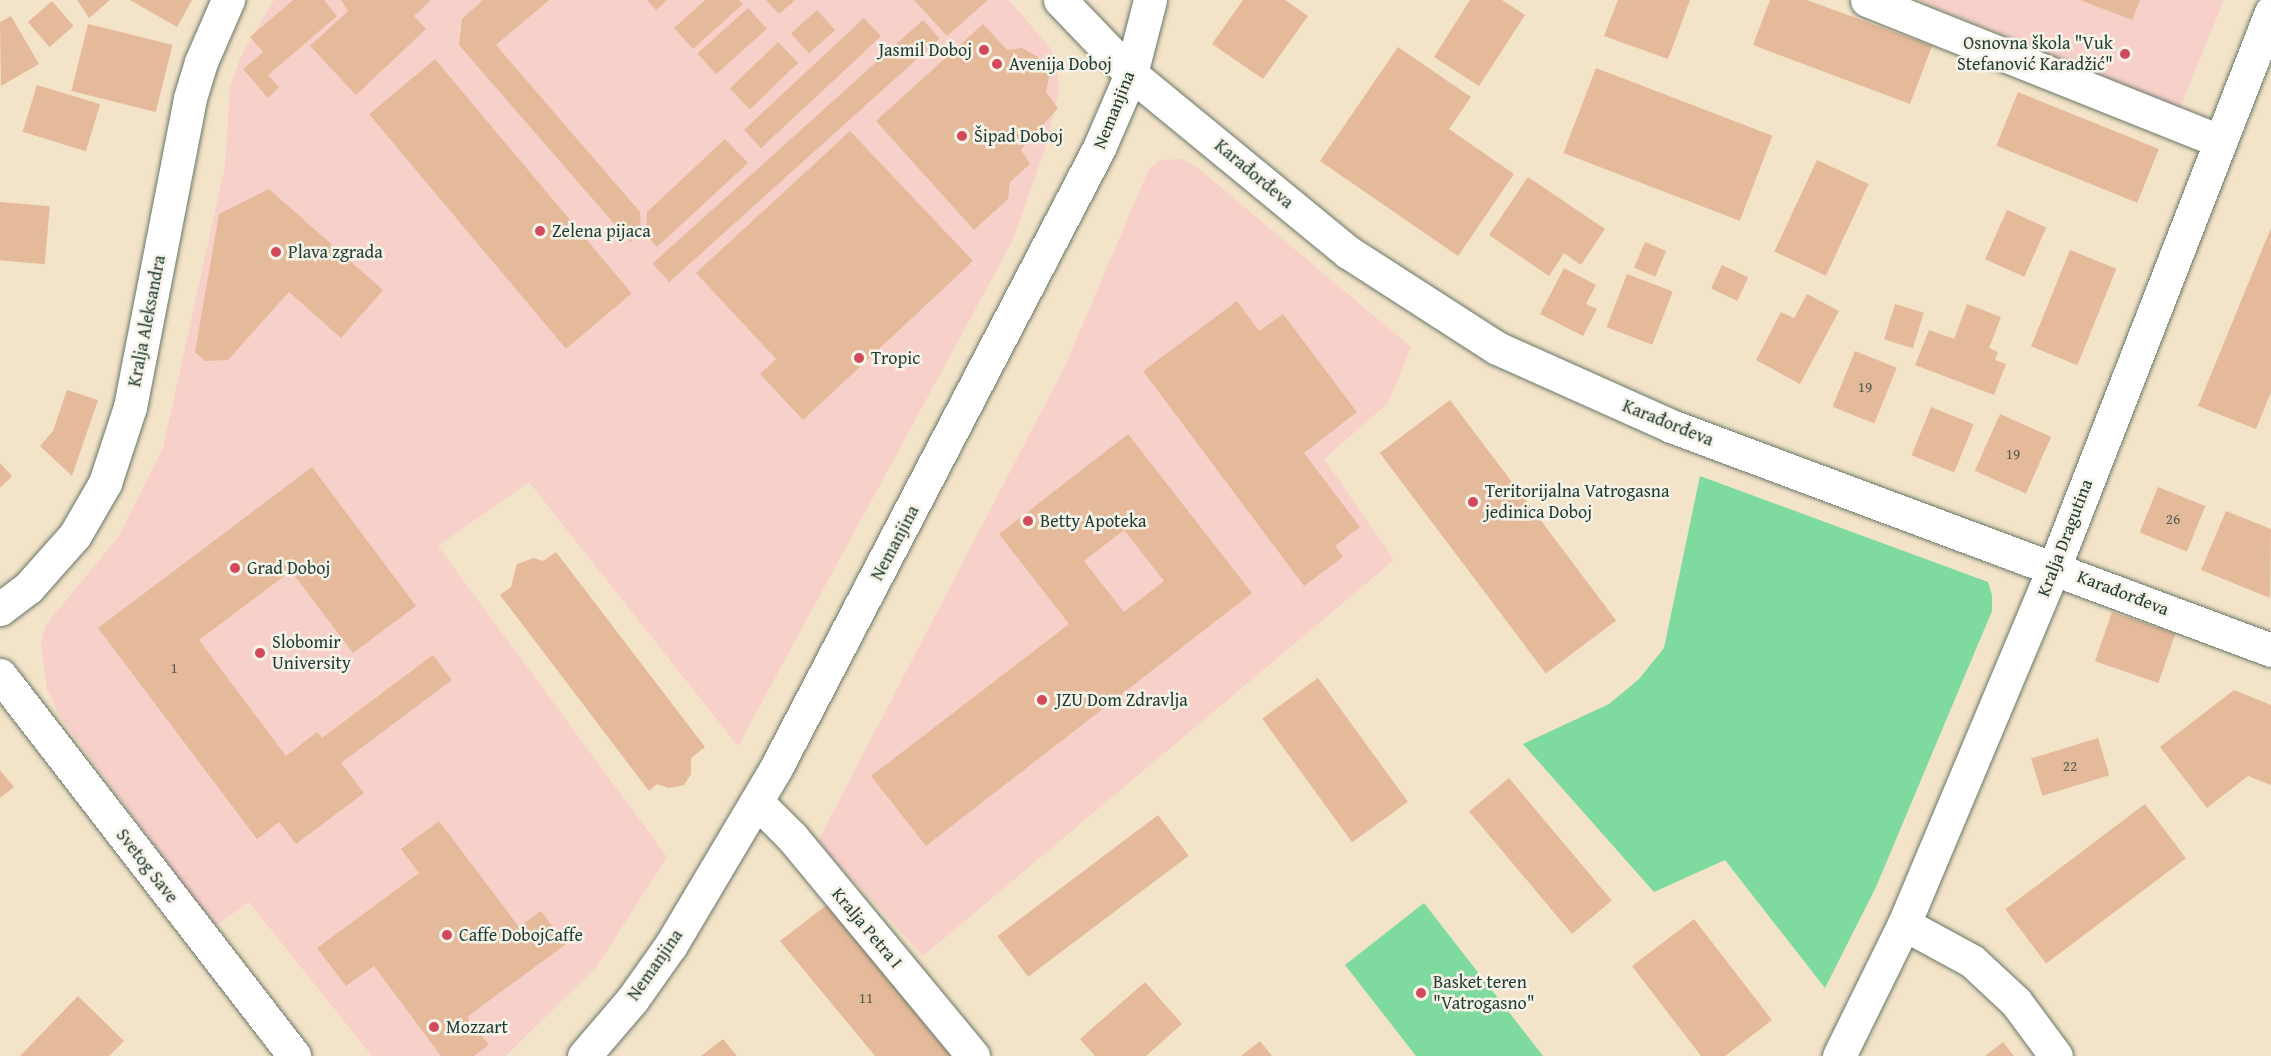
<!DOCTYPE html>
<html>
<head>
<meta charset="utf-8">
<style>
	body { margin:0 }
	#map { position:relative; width:2271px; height:1056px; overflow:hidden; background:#f3e3c8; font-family:"Gentium Book Plus",serif }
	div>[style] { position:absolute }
	.built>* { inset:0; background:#f7d0ca }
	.green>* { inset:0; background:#7fdaa0 }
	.building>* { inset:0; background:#e5ba9a; transform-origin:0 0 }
	.roads { filter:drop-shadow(0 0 2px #697768) drop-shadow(0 0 2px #697768) }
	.minor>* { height:33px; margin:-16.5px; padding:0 16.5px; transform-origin:16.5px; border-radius:16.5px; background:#fff }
	.dots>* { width:16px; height:16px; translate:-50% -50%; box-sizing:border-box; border:3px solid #f7f3e8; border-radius:50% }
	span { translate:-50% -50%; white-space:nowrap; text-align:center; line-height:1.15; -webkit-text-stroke:5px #f7f3e8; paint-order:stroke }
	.number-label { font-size:15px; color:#505c4e }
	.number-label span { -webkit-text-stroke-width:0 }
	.poi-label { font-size:18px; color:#1f3d34 }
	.right { translate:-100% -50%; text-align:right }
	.left { translate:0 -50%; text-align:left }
	.street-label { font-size:18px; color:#1f3d34 }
</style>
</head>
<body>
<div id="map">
	<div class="built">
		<i style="clip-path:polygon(274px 0,1009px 0,1052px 50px,1057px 68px,1059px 90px,1045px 149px,1013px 240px,738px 746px,529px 482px,438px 546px,667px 857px,597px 966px,506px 1056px,372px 1056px,249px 902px,214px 927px,60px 717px,47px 689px,41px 643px,45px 626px,119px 536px,163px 448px,225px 166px,230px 86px,242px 54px)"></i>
		<i style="clip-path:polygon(1918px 0,2224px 0,2180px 108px)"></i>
		<i style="clip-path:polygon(1182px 159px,1199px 169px,1411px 347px,1388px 403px,1324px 459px,1394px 560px,923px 956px,818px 841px,1065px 366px,1149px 169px,1160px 160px)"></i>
	</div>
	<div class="green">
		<i style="clip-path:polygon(1700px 476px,1988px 582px,1992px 595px,1992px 611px,1876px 887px,1825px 988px,1725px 860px,1654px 892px,1523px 744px,1609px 704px,1639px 679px,1664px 648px)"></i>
		<i style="clip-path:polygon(1424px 903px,1543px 1056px,1416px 1056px,1345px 965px)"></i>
	</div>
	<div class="building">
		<i style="clip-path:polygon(77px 0,110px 0,89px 18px)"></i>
		<i style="clip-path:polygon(130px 0,192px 0,177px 27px)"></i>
		<i style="clip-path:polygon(293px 0,324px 0,337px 16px,268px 75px,279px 87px,268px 98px,243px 69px,263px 52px,250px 37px)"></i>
		<i style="clip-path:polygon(341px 0,431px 0,414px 16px,426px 29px,356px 95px,310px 46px,348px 11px)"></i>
		<i style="clip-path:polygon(483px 0,549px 0,496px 45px,640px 212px,641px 232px,630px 242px,459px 45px,462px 19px)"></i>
		<i style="clip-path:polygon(647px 0,667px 0,656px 10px)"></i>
		<i style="clip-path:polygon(705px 0,739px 0,743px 4px,693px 49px,674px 28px)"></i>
		<i style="clip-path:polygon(766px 0,795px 0,779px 14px)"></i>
		<i style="clip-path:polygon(914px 0,988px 0,947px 36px)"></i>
		<i style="clip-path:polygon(1243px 0,1285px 0,1308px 16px,1263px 79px,1212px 44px)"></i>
		<i style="clip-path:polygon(1470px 0,1502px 0,1525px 15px,1479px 86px,1434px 57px)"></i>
		<i style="clip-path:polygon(1618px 0,1690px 0,1668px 59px,1604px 36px)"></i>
		<i style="clip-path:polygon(1770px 0,1807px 0,1932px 46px,1910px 104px,1753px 45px)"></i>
		<i style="clip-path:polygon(2080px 0,2140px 0,2132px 20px)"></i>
		<i style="left:52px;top:1px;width:33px;height:32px;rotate:49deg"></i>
		<i style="left:748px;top:8px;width:28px;height:68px;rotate:48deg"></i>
		<i style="left:817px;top:10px;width:27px;height:35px;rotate:48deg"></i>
		<i style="clip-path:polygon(11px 16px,39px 64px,1px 86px,0 22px)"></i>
		<i style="left:864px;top:18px;width:25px;height:164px;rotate:47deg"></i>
		<i style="left:923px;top:20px;width:25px;height:364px;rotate:48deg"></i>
		<i style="left:88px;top:24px;width:87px;height:69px;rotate:14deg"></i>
		<i style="clip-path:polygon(983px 24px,1007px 50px,1022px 48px,1047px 62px,1050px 73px,1046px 92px,1058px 108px,1021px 150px,1030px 164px,1010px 182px,1008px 199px,974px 230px,876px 121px)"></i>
		<i style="left:778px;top:42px;width:29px;height:67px;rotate:46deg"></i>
		<i style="clip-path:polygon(1398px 47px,1471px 97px,1449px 129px,1514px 174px,1458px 256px,1320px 161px)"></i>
		<i style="left:435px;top:59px;width:306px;height:86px;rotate:50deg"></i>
		<i style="left:1596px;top:68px;width:189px;height:91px;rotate:21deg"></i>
		<i style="left:37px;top:85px;width:66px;height:49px;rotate:17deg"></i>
		<i style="left:2018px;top:92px;width:152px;height:58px;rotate:22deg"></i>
		<i style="clip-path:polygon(850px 131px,973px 261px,803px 420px,760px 374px,776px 359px,696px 273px)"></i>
		<i style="clip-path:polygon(725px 139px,748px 163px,657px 247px,646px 235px,647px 212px)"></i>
		<i style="left:1817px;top:160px;width:57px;height:101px;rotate:25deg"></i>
		<i style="clip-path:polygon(1528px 177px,1605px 229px,1581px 265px,1564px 253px,1549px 276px,1489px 235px)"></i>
		<i style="clip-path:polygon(269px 189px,383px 290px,341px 338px,289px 292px,228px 360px,205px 361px,195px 352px,219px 214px)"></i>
		<i style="left:0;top:202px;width:50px;height:58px;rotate:5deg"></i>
		<i style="left:2007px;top:210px;width:43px;height:54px;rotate:24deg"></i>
		<i style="clip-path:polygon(2271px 228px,2271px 392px,2256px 429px,2198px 406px)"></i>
		<i style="left:1645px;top:242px;width:23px;height:28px;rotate:23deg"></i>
		<i style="left:2070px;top:250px;width:50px;height:104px;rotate:22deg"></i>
		<i style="left:1722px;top:265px;width:29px;height:26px;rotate:25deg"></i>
		<i style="clip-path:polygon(1564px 268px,1596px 285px,1586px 304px,1597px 309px,1583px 336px,1540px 314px)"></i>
		<i style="left:1627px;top:274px;width:49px;height:57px;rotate:21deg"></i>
		<i style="clip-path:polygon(1807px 294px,1839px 311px,1800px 384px,1756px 360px,1781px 312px,1794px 318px)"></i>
		<i style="clip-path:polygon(1237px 301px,1259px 331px,1283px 314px,1357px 412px,1304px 453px,1360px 527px,1335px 546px,1343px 557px,1304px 586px,1143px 371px)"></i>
		<i style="left:1895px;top:304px;width:30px;height:37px;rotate:17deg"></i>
		<i style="clip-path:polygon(1967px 304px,2001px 317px,1989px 348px,1998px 352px,1995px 360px,2006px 364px,1994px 395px,1915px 365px,1929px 330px,1954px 339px)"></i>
		<i style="left:1855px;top:351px;width:45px;height:60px;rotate:22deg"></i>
		<i style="clip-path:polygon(67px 390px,98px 400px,72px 476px,40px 446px,53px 431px)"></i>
		<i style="left:1450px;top:400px;width:276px;height:88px;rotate:53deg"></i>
		<i style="left:1931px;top:407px;width:46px;height:52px;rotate:22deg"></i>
		<i style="left:2000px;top:414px;width:56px;height:62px;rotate:24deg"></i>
		<i style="clip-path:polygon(evenodd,1128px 434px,1252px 593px,926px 846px,871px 776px,1069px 624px,999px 534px,1128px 434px,1124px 530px,1164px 581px,1124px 612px,1084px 561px,1124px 530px)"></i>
		<i style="clip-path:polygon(0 463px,12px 476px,0 488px)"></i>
		<i style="clip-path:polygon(312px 467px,416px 606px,353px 653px,291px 571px,199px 640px,286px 756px,317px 732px,322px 738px,433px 655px,452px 680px,341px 763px,364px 793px,296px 844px,279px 822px,257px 839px,98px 628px)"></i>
		<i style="left:2158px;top:487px;width:51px;height:49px;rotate:22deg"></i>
		<i style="clip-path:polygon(2226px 511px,2271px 529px,2270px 598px,2201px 570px)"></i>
		<i style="clip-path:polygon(556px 552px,705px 747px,691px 758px,691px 774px,684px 785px,669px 788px,657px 784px,649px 791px,500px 595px,511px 587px,517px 564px,534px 558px,543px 561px)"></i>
		<i style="left:2112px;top:612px;width:67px;height:52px;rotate:19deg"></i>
		<i style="left:1318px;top:678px;width:153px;height:69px;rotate:54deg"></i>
		<i style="clip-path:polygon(2234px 690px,2271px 705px,2271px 785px,2248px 776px,2207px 808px,2160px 747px)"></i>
		<i style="left:2098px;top:738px;width:39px;height:70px;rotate:73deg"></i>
		<i style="clip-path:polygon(0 770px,14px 787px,0 798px)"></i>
		<i style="left:1509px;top:778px;width:160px;height:52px;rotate:50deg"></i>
		<i style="left:2145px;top:804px;width:68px;height:175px;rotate:53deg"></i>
		<i style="left:1158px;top:815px;width:51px;height:201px;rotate:53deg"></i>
		<i style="clip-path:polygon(439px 821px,519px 927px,541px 911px,566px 944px,467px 1017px,489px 1045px,474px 1056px,441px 1056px,374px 966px,346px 986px,317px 948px,419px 873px,401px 849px)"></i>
		<i style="clip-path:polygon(828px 904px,951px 1056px,875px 1056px,780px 941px)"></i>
		<i style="clip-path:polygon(1694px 919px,1772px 1020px,1725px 1056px,1701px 1056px,1632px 966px)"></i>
		<i style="clip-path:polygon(1145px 982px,1182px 1024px,1146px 1056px,1095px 1056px,1080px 1039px)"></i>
		<i style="clip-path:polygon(78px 996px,124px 1041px,109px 1056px,20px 1056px)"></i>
		<i style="clip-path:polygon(723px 1039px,737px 1056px,701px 1056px)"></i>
		<i style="clip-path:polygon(1260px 1041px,1272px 1056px,1241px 1056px)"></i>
		<i style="clip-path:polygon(2003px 1042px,2014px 1056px,1985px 1056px)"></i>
	</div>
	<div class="roads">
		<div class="minor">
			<i style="left:1060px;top:0;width:103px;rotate:46.2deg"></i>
			<i style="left:1131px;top:74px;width:281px;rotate:39.4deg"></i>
			<i style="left:1348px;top:252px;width:177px;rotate:32.8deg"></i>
			<i style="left:1497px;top:348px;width:191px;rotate:24.1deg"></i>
			<i style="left:1671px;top:426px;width:640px;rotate:20.47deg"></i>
			<i style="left:1867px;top:0;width:380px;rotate:21.8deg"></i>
			<i style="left:0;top:609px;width:35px;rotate:-37deg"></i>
			<i style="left:28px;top:588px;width:71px;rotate:-48.4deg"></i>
			<i style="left:75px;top:535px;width:60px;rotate:-60deg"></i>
			<i style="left:105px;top:483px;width:80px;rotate:-71.8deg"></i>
			<i style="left:130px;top:407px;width:315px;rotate:-79deg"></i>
			<i style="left:190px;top:98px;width:38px;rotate:-73deg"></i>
			<i style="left:201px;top:62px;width:68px;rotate:-66.5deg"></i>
			<i style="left:0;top:675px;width:481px;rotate:52.3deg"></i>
			<i style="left:757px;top:802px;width:49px;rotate:45deg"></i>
			<i style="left:792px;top:837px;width:284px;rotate:50.4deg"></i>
			<i style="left:1904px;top:924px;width:77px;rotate:28.6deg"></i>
			<i style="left:1972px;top:961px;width:60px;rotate:43deg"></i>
			<i style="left:2016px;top:1002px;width:67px;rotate:53.5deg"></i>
			<i style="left:584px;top:1056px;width:74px;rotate:-49.4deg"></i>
			<i style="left:632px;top:1000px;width:67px;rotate:-54.7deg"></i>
			<i style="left:671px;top:945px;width:206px;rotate:-59.3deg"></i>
			<i style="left:776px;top:768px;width:699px;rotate:-62.48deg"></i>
			<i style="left:1099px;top:148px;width:81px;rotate:-66.6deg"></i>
			<i style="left:1131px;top:74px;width:76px;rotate:-75.6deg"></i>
			<i style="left:1839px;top:1056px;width:147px;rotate:-63.8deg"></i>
			<i style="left:1904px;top:924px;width:386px;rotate:-67.2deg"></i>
			<i style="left:2054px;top:568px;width:597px;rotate:-68.68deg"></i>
		</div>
	</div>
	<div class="dots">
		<i style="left:984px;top:50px;background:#d1495b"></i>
		<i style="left:2125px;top:54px;background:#d1495b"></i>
		<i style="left:997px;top:64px;background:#d1495b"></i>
		<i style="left:962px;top:136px;background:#d1495b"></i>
		<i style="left:540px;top:231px;background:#d1495b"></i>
		<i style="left:276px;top:252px;background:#d1495b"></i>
		<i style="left:859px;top:358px;background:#d1495b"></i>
		<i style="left:1473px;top:502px;background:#d1495b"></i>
		<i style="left:1028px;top:521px;background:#d1495b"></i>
		<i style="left:235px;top:568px;background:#d1495b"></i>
		<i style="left:260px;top:653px;background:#d1495b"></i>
		<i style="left:1042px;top:700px;background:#d1495b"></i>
		<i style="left:447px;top:935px;background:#d1495b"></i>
		<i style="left:1421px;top:993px;background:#d1495b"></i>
		<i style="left:434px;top:1027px;background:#d1495b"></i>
	</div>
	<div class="number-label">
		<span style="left:1865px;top:387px">19</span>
		<span style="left:2013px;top:454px">19</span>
		<span style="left:2173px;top:519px">26</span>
		<span style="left:174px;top:668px">1</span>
		<span style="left:2070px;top:766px">22</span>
		<span style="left:866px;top:998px">11</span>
	</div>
	<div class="poi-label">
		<span class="right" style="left:2113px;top:54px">Osnovna škola "Vuk<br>Stefanović Karadžić"</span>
		<span class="right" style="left:972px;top:50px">Jasmil Doboj</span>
		<span class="left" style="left:1009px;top:64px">Avenija Doboj</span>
		<span class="left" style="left:974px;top:136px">Šipad Doboj</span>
		<span class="left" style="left:552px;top:231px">Zelena pijaca</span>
		<span class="left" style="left:288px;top:252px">Plava zgrada</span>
		<span class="left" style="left:871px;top:358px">Tropic</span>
		<span class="left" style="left:1485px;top:502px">Teritorijalna Vatrogasna<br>jedinica Doboj</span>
		<span class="left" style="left:1040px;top:521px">Betty Apoteka</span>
		<span class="left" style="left:247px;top:568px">Grad Doboj</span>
		<span class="left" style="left:272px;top:653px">Slobomir<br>University</span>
		<span class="left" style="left:1056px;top:700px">JZU Dom Zdravlja</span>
		<span class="left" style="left:459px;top:935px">Caffe DobojCaffe</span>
		<span class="left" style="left:1433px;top:993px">Basket teren<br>"Vatrogasno"</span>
		<span class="left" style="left:446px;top:1027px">Mozzart</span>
	</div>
	<div class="street-label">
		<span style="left:1114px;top:110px;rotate:-68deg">Nemanjina</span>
		<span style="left:1254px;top:174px;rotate:40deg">Karađorđeva</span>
		<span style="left:147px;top:321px;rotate:-79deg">Kralja Aleksandra</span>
		<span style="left:1668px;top:423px;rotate:22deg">Karađorđeva</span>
		<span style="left:2065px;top:538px;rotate:-69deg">Kralja Dragutina</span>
		<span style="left:895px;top:543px;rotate:-62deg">Nemanjina</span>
		<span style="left:2123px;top:593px;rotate:21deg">Karađorđeva</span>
		<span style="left:147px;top:866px;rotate:52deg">Svetog Save</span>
		<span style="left:867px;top:928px;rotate:50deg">Kralja Petra I</span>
		<span style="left:655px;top:965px;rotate:-55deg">Nemanjina</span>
	</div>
</div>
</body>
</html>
